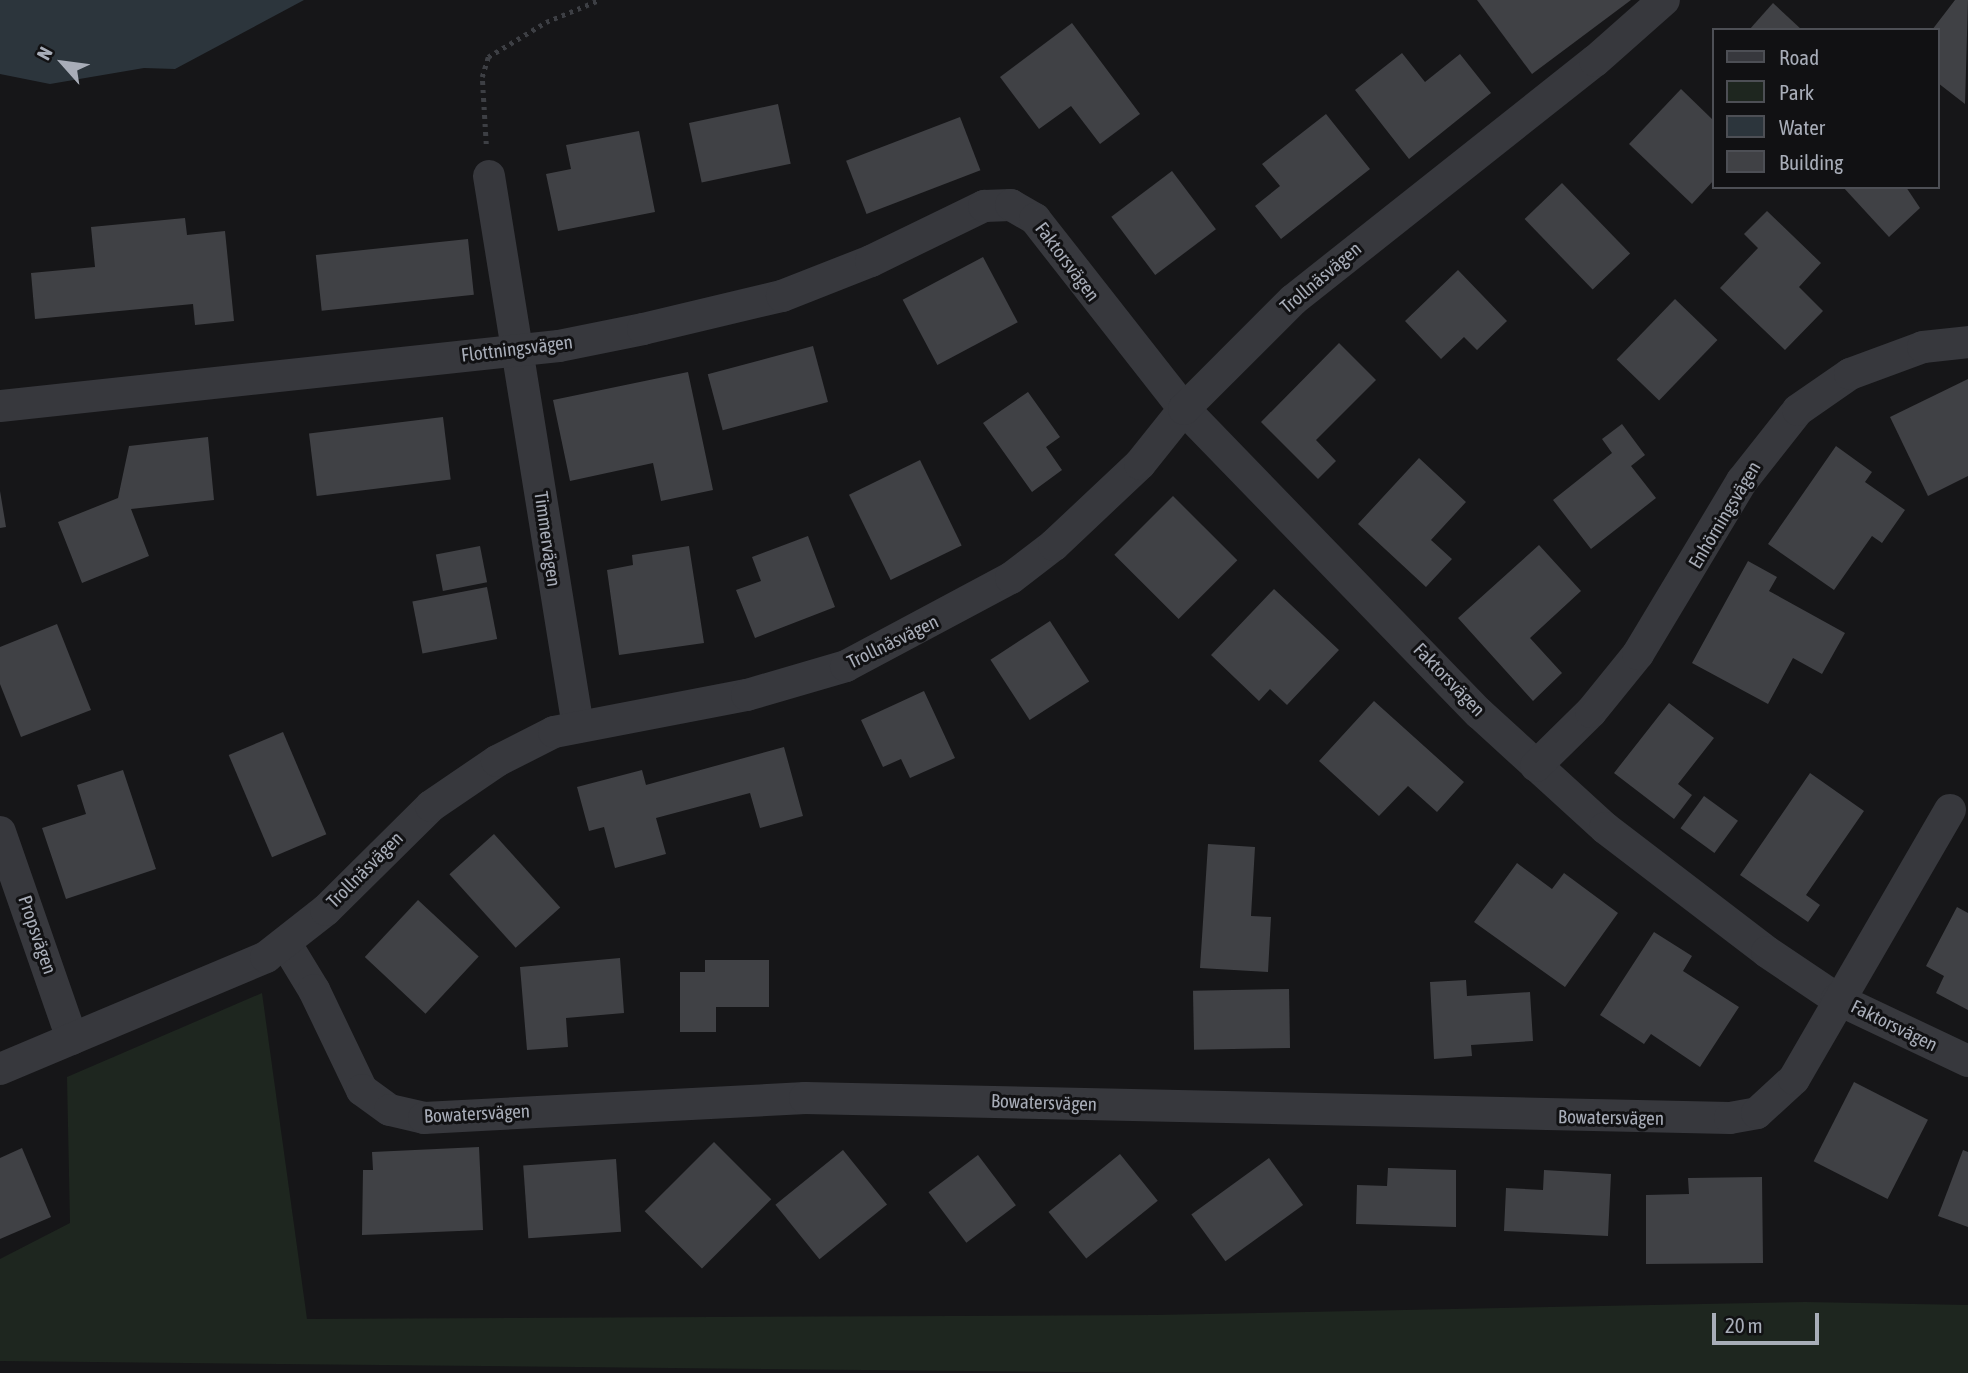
<!DOCTYPE html>
<html>
<head>
<meta charset="utf-8">
<style>
	body { margin:0 }
	#map { position:relative; width:1968px; height:1373px; overflow:hidden; background:#161618; font-family:"Asap Condensed",sans-serif }
	div>[style] { position:absolute }
	.green>* { inset:0; background:#1e261f }
	.water>* { inset:0; background:#2c353c }
	.building>* { inset:0; background:#404145; transform-origin:0 0 }
	.path>* { height:4.5px; margin-top:-2.25px; transform-origin:0; background:repeating-linear-gradient(90deg,#3d3f44 0 3.5px,transparent 0 8.5px) }
	.street>* { height:32px; margin:-16px; padding:0 16px; transform-origin:16px; border-radius:16px; background:#37383d }
	span { translate:-50% -50%; white-space:nowrap; text-align:center; line-height:1.15; -webkit-text-stroke:6px #111113; paint-order:stroke }
	.street-label { font-size:19px; color:#a8adb8 }
	.legend { position:absolute; left:1712px; top:28px; width:228px; height:161px; box-sizing:border-box; background:#111113; border:2px solid #4d4f55; margin:0; padding:9px 12px; list-style:none; font-size:21px; color:#a8adb8 }
	.legend li { display:flex; align-items:center; gap:14px; height:35px }
	.legend b { width:35px; border:2px solid #4d4f55 }
	.north { position:absolute; left:28px; top:28px; width:70px; height:70px; -webkit-text-stroke:5px #111113; paint-order:stroke; rotate:298deg; font-size:19px; font-weight:700; line-height:28px; text-align:center; color:#a8adb8 }
	.north::after { content:''; display:block; margin:auto; width:24px; height:32px; background:#a8adb8; clip-path:polygon(50% 0,100% 100%,50% 72%,0 100%) }
	.scale { position:absolute; left:1712px; top:1313px; width:107px; height:32px; box-sizing:border-box; border:4px solid #a8adb8; border-top:0; padding-left:9px; font-size:21px; line-height:24px; white-space:nowrap; color:#a8adb8; -webkit-text-stroke:5px #111113; paint-order:stroke }
</style>
</head>
<body>
<div id="map">
	<div class="green">
		<i style="clip-path:polygon(262px 993px,307px 1319px,1155px 1315px,1805px 1302px,1968px 1305px,1968px 1373px,1158px 1373px,0 1361px,0 1259px,70px 1223px,67px 1077px)"></i>
	</div>
	<div class="water">
		<i style="clip-path:polygon(0 0,304px 0,175px 69px,144px 68px,50px 84px,0 74px)"></i>
	</div>
	<div class="building">
		<i style="clip-path:polygon(1477px 0,1631px 0,1532px 74px)"></i>
		<i style="clip-path:polygon(1955px 0,1968px 0,1965px 104px,1938px 83px,1938px 30px,1932px 30px)"></i>
		<i style="clip-path:polygon(1773px 3px,1802px 30px,1749px 30px)"></i>
		<i style="clip-path:polygon(1072px 23px,1140px 114px,1100px 144px,1071px 106px,1039px 129px,1000px 77px)"></i>
		<i style="clip-path:polygon(1402px 53px,1425px 82px,1460px 54px,1491px 93px,1409px 159px,1355px 90px)"></i>
		<i style="clip-path:polygon(1681px 89px,1714px 121px,1714px 180px,1692px 204px,1629px 144px)"></i>
		<i style="left:778px;top:104px;width:61px;height:91px;rotate:78deg"></i>
		<i style="clip-path:polygon(1326px 114px,1370px 169px,1281px 239px,1255px 206px,1280px 186px,1262px 164px)"></i>
		<i style="left:960px;top:117px;width:57px;height:122px;rotate:69deg"></i>
		<i style="clip-path:polygon(639px 131px,655px 212px,558px 231px,546px 174px,571px 169px,566px 145px)"></i>
		<i style="left:1172px;top:171px;width:73px;height:76px;rotate:53deg"></i>
		<i style="left:1562px;top:183px;width:98px;height:52px;rotate:46deg"></i>
		<i style="clip-path:polygon(1843px 187px,1906px 187px,1920px 208px,1889px 237px)"></i>
		<i style="clip-path:polygon(1767px 211px,1821px 263px,1799px 287px,1823px 311px,1785px 350px,1720px 288px,1758px 248px,1744px 234px)"></i>
		<i style="clip-path:polygon(185px 218px,187px 235px,225px 231px,234px 321px,195px 325px,193px 304px,35px 319px,31px 273px,95px 267px,91px 227px)"></i>
		<i style="left:468px;top:239px;width:56px;height:153px;rotate:84deg"></i>
		<i style="left:983px;top:257px;width:74px;height:91px;rotate:62deg"></i>
		<i style="clip-path:polygon(1458px 270px,1507px 321px,1477px 350px,1464px 337px,1441px 359px,1405px 321px)"></i>
		<i style="left:1675px;top:299px;width:59px;height:84px;rotate:44deg"></i>
		<i style="clip-path:polygon(1339px 343px,1376px 380px,1316px 440px,1336px 461px,1318px 479px,1261px 422px)"></i>
		<i style="left:813px;top:346px;width:58px;height:109px;rotate:75deg"></i>
		<i style="clip-path:polygon(688px 372px,713px 490px,661px 501px,653px 463px,570px 481px,553px 400px)"></i>
		<i style="clip-path:polygon(1968px 379px,1968px 476px,1928px 496px,1890px 417px)"></i>
		<i style="clip-path:polygon(1028px 392px,1060px 437px,1046px 447px,1062px 470px,1032px 492px,983px 423px)"></i>
		<i style="left:443px;top:417px;width:63px;height:135px;rotate:83deg"></i>
		<i style="clip-path:polygon(1622px 424px,1645px 455px,1631px 466px,1656px 498px,1591px 549px,1553px 500px,1612px 453px,1602px 439px)"></i>
		<i style="clip-path:polygon(208px 437px,214px 500px,131px 509px,149px 556px,82px 583px,58px 522px,118px 498px,129px 446px)"></i>
		<i style="clip-path:polygon(1836px 446px,1872px 472px,1865px 482px,1905px 510px,1882px 543px,1872px 536px,1834px 590px,1768px 544px)"></i>
		<i style="clip-path:polygon(1419px 458px,1466px 502px,1431px 540px,1452px 559px,1426px 587px,1358px 524px)"></i>
		<i style="left:920px;top:460px;width:95px;height:79px;rotate:64deg"></i>
		<i style="clip-path:polygon(0 491px,6px 527px,0 528px)"></i>
		<i style="left:1173px;top:496px;width:91px;height:83px;rotate:45deg"></i>
		<i style="clip-path:polygon(808px 536px,835px 607px,755px 638px,736px 590px,761px 581px,752px 557px)"></i>
		<i style="clip-path:polygon(1539px 545px,1581px 591px,1530px 638px,1562px 673px,1533px 701px,1458px 618px)"></i>
		<i style="left:480px;top:546px;width:37px;height:45px;rotate:79deg"></i>
		<i style="clip-path:polygon(689px 546px,704px 643px,619px 655px,607px 570px,633px 565px,632px 555px)"></i>
		<i style="clip-path:polygon(1748px 561px,1777px 577px,1769px 591px,1845px 633px,1822px 674px,1793px 658px,1768px 704px,1692px 663px)"></i>
		<i style="left:487px;top:587px;width:53px;height:76px;rotate:79deg"></i>
		<i style="clip-path:polygon(1274px 589px,1339px 650px,1287px 705px,1270px 689px,1259px 701px,1211px 655px)"></i>
		<i style="left:1050px;top:621px;width:72px;height:71px;rotate:57deg"></i>
		<i style="clip-path:polygon(57px 624px,91px 710px,21px 737px,0 684px,0 647px)"></i>
		<i style="clip-path:polygon(924px 691px,955px 758px,910px 778px,901px 759px,883px 767px,861px 720px)"></i>
		<i style="clip-path:polygon(1374px 701px,1464px 782px,1437px 812px,1408px 786px,1379px 816px,1319px 761px)"></i>
		<i style="clip-path:polygon(1669px 703px,1714px 738px,1678px 784px,1692px 795px,1674px 819px,1614px 773px)"></i>
		<i style="left:283px;top:732px;width:111px;height:59px;rotate:67deg"></i>
		<i style="clip-path:polygon(784px 747px,803px 816px,760px 828px,750px 793px,656px 818px,666px 854px,615px 868px,604px 827px,589px 831px,577px 787px,642px 770px,646px 785px)"></i>
		<i style="clip-path:polygon(123px 770px,156px 869px,66px 899px,42px 828px,86px 814px,77px 785px)"></i>
		<i style="clip-path:polygon(1810px 773px,1864px 811px,1806px 895px,1820px 905px,1808px 922px,1740px 875px)"></i>
		<i style="left:1704px;top:796px;width:42px;height:40px;rotate:36deg"></i>
		<i style="left:494px;top:834px;width:99px;height:60px;rotate:48deg"></i>
		<i style="clip-path:polygon(1208px 844px,1255px 847px,1251px 916px,1271px 917px,1268px 972px,1200px 968px)"></i>
		<i style="clip-path:polygon(1517px 863px,1552px 889px,1564px 873px,1618px 913px,1565px 987px,1474px 922px)"></i>
		<i style="left:418px;top:900px;width:83px;height:78px;rotate:43deg"></i>
		<i style="clip-path:polygon(1957px 907px,1968px 913px,1968px 1010px,1936px 993px,1944px 976px,1926px 966px)"></i>
		<i style="clip-path:polygon(1654px 932px,1692px 956px,1683px 971px,1739px 1007px,1700px 1067px,1651px 1034px,1644px 1044px,1600px 1015px)"></i>
		<i style="clip-path:polygon(620px 958px,624px 1013px,566px 1018px,568px 1047px,527px 1050px,520px 967px)"></i>
		<i style="clip-path:polygon(705px 960px,769px 960px,769px 1007px,716px 1007px,716px 1032px,680px 1032px,680px 972px,705px 972px)"></i>
		<i style="clip-path:polygon(1466px 980px,1467px 996px,1530px 992px,1533px 1041px,1471px 1045px,1472px 1056px,1434px 1059px,1430px 982px)"></i>
		<i style="left:1289px;top:989px;width:59px;height:96px;rotate:89deg"></i>
		<i style="left:1854px;top:1082px;width:83px;height:89px;rotate:27deg"></i>
		<i style="left:714px;top:1142px;width:81px;height:98px;rotate:45deg"></i>
		<i style="clip-path:polygon(479px 1147px,483px 1230px,362px 1235px,363px 1170px,373px 1170px,372px 1152px)"></i>
		<i style="clip-path:polygon(22px 1148px,51px 1217px,0 1239px,0 1158px)"></i>
		<i style="left:843px;top:1150px;width:70px;height:87px;rotate:51deg"></i>
		<i style="clip-path:polygon(1963px 1150px,1968px 1152px,1968px 1227px,1938px 1216px)"></i>
		<i style="left:1120px;top:1154px;width:60px;height:92px;rotate:51deg"></i>
		<i style="left:978px;top:1155px;width:63px;height:62px;rotate:53deg"></i>
		<i style="left:1269px;top:1158px;width:58px;height:96px;rotate:54deg"></i>
		<i style="left:616px;top:1159px;width:73px;height:93px;rotate:86deg"></i>
		<i style="clip-path:polygon(1388px 1168px,1456px 1170px,1456px 1227px,1356px 1224px,1357px 1185px,1387px 1186px)"></i>
		<i style="clip-path:polygon(1544px 1170px,1611px 1174px,1608px 1236px,1504px 1231px,1506px 1188px,1543px 1190px)"></i>
		<i style="clip-path:polygon(1762px 1177px,1763px 1263px,1646px 1264px,1646px 1195px,1689px 1194px,1688px 1178px)"></i>
	</div>
	<div class="path">
		<i style="left:486px;top:144px;width:67px;rotate:-93.4deg"></i>
		<i style="left:482px;top:77px;width:21px;rotate:-73deg"></i>
		<i style="left:488px;top:57px;width:68px;rotate:-31.1deg"></i>
		<i style="left:546px;top:22px;width:57px;rotate:-22.5deg"></i>
	</div>
	<div class="street">
		<i style="left:489px;top:176px;width:558px;rotate:80.82deg"></i>
		<i style="left:0;top:406px;width:562px;rotate:-6.13deg"></i>
		<i style="left:559px;top:346px;width:86px;rotate:-11.4deg"></i>
		<i style="left:643px;top:329px;width:143px;rotate:-13.4deg"></i>
		<i style="left:782px;top:296px;width:96px;rotate:-21.5deg"></i>
		<i style="left:871px;top:261px;width:126px;rotate:-26deg"></i>
		<i style="left:984px;top:206px;width:27px;rotate:-2deg"></i>
		<i style="left:1011px;top:205px;width:28px;rotate:30deg"></i>
		<i style="left:1035px;top:219px;width:241px;rotate:51.9deg"></i>
		<i style="left:1184px;top:409px;width:424px;rotate:45.9deg"></i>
		<i style="left:1479px;top:713px;width:171px;rotate:42.4deg"></i>
		<i style="left:1605px;top:828px;width:204px;rotate:37.4deg"></i>
		<i style="left:1767px;top:952px;width:84px;rotate:33.9deg"></i>
		<i style="left:1837px;top:999px;width:145px;rotate:25.3deg"></i>
		<i style="left:1536px;top:766px;width:77px;rotate:-44.5deg"></i>
		<i style="left:1591px;top:712px;width:75px;rotate:-51deg"></i>
		<i style="left:1638px;top:654px;width:202px;rotate:-59deg"></i>
		<i style="left:1742px;top:481px;width:90px;rotate:-51.7deg"></i>
		<i style="left:1798px;top:410px;width:63px;rotate:-34.7deg"></i>
		<i style="left:1850px;top:374px;width:78px;rotate:-20.3deg"></i>
		<i style="left:1923px;top:347px;width:45px;rotate:-6.3deg"></i>
		<i style="left:0;top:832px;width:219px;rotate:70.8deg"></i>
		<i style="left:286px;top:944px;width:54px;rotate:58.7deg"></i>
		<i style="left:314px;top:990px;width:111px;rotate:64.4deg"></i>
		<i style="left:362px;top:1090px;width:34px;rotate:36deg"></i>
		<i style="left:390px;top:1110px;width:35px;rotate:13deg"></i>
		<i style="left:424px;top:1118px;width:382px;rotate:-3deg"></i>
		<i style="left:805px;top:1098px;width:925px;rotate:1.24deg"></i>
		<i style="left:1730px;top:1118px;width:27px;rotate:-10deg"></i>
		<i style="left:1757px;top:1113px;width:50px;rotate:-42.6deg"></i>
		<i style="left:1794px;top:1079px;width:311px;rotate:-59.9deg"></i>
		<i style="left:0;top:1069px;width:289px;rotate:-22.8deg"></i>
		<i style="left:266px;top:957px;width:76px;rotate:-38.1deg"></i>
		<i style="left:326px;top:910px;width:148px;rotate:-44.7deg"></i>
		<i style="left:431px;top:806px;width:80px;rotate:-34.3deg"></i>
		<i style="left:497px;top:761px;width:64px;rotate:-27deg"></i>
		<i style="left:554px;top:732px;width:197px;rotate:-10.9deg"></i>
		<i style="left:747px;top:695px;width:103px;rotate:-16.3deg"></i>
		<i style="left:846px;top:666px;width:187px;rotate:-28.1deg"></i>
		<i style="left:1011px;top:578px;width:54px;rotate:-37.5deg"></i>
		<i style="left:1054px;top:545px;width:118px;rotate:-43.3deg"></i>
		<i style="left:1140px;top:464px;width:70px;rotate:-51.3deg"></i>
		<i style="left:1184px;top:409px;width:154px;rotate:-45deg"></i>
		<i style="left:1293px;top:300px;width:385px;rotate:-38.4deg"></i>
		<i style="left:1595px;top:61px;width:92px;rotate:-41.5deg"></i>
	</div>
	<div class="street-label">
		<span style="left:1067px;top:262px;rotate:53deg">Faktorsvägen</span>
		<span style="left:1321px;top:278px;rotate:-40deg">Trollnäsvägen</span>
		<span style="left:517px;top:349px;rotate:-7deg">Flottningsvägen</span>
		<span style="left:1725px;top:515px;rotate:-59deg">Enhörningsvägen</span>
		<span style="left:547px;top:539px;rotate:82deg">Timmervägen</span>
		<span style="left:893px;top:642px;rotate:-26deg">Trollnäsvägen</span>
		<span style="left:1449px;top:680px;rotate:46deg">Faktorsvägen</span>
		<span style="left:365px;top:870px;rotate:-45deg">Trollnäsvägen</span>
		<span style="left:37px;top:935px;rotate:71deg">Propsvägen</span>
		<span style="left:1894px;top:1026px;rotate:26deg">Faktorsvägen</span>
		<span style="left:1044px;top:1103px;rotate:2deg">Bowatersvägen</span>
		<span style="left:477px;top:1114px;rotate:-3deg">Bowatersvägen</span>
		<span style="left:1611px;top:1118px;rotate:1deg">Bowatersvägen</span>
	</div>
	<ul class="legend">
	<li><b style="height:9px;background:#37383d"></b>Road</li>
	<li><b style="height:19px;background:#1e261f"></b>Park</li>
	<li><b style="height:19px;background:#2c353c"></b>Water</li>
	<li><b style="height:19px;background:#404145"></b>Building</li>
	</ul>
	<div class="north">N</div>
	<div class="scale">20 m</div>
</div>
</body>
</html>
